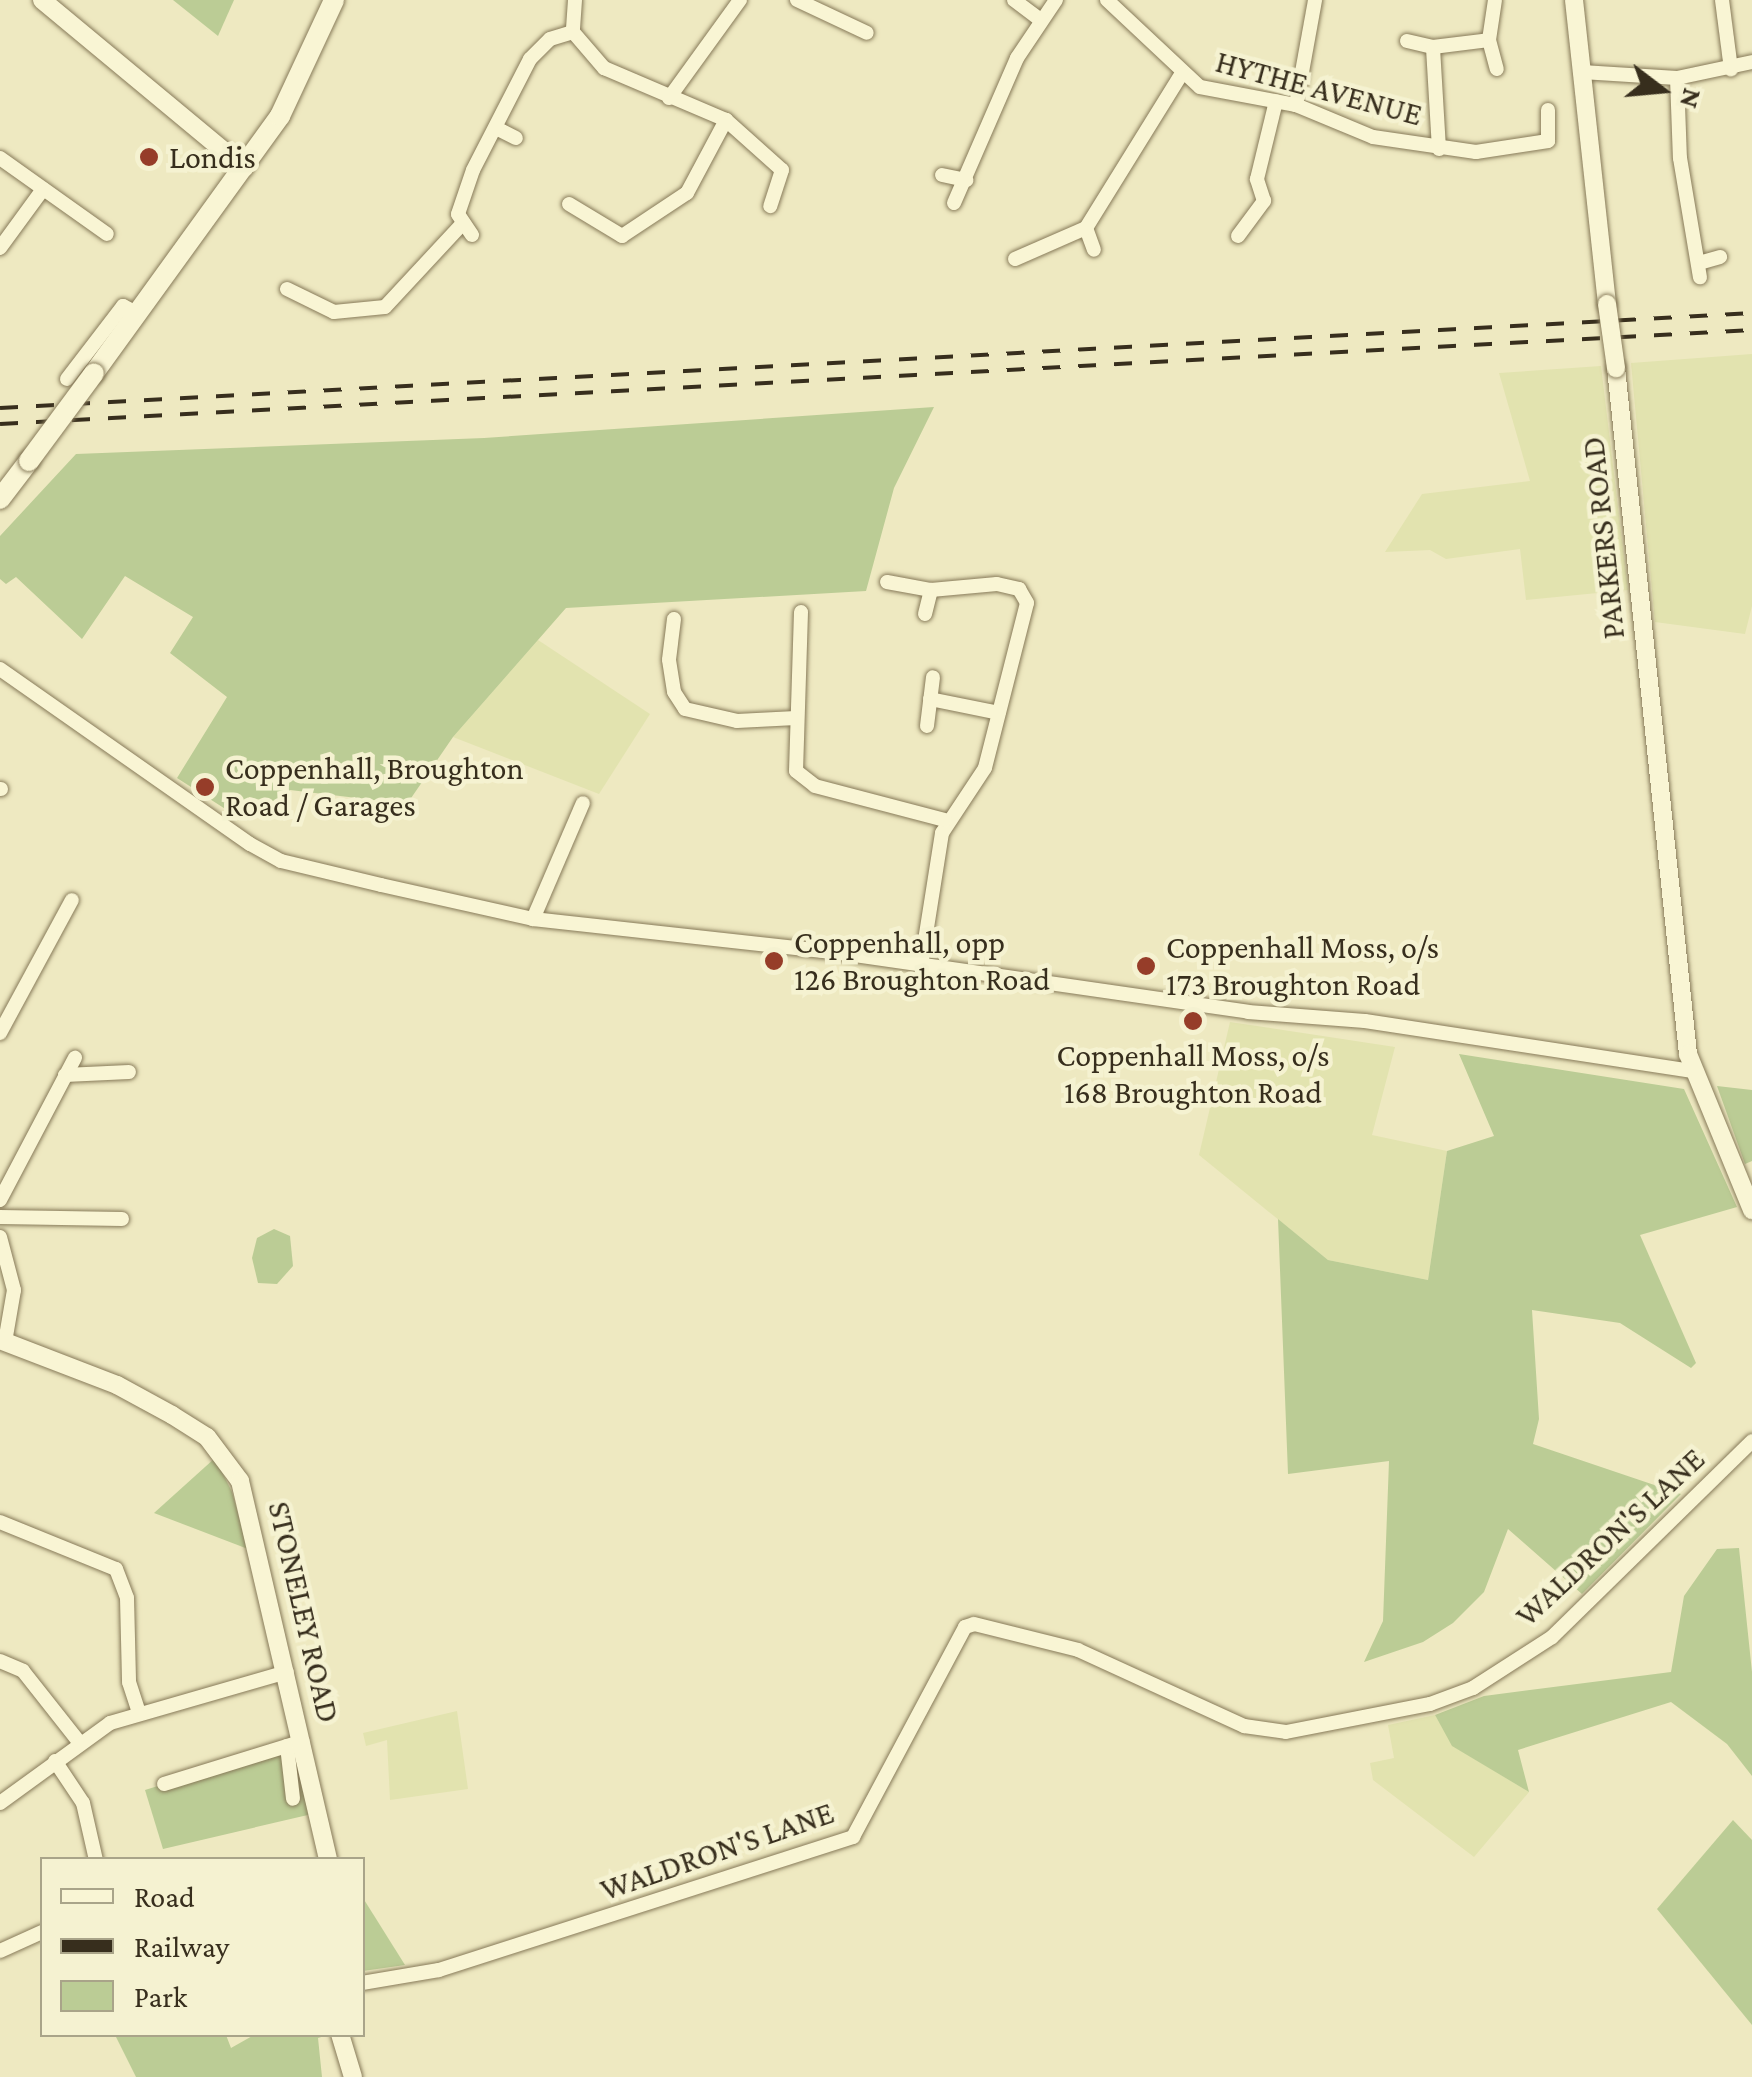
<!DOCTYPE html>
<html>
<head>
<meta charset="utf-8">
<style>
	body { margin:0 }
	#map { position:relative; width:1752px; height:2077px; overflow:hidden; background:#eee9c1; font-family:"Crimson Pro",serif }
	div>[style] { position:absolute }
	.farmland>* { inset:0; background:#e2e3af }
	.green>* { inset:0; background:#bbcc95 }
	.roads { filter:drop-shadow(0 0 2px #877a59) drop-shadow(0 0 2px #877a59) }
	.minor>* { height:14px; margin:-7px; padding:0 7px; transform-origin:7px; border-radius:7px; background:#f9f5d4 }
	.tertiary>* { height:18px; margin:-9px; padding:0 9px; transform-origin:9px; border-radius:9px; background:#f9f5d4 }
	.secondary>* { height:20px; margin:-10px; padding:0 10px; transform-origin:10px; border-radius:10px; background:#f9f5d4 }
	.rail>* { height:4px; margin-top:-2px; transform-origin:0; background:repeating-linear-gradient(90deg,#372e1d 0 18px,transparent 0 36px) }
	.bridges { filter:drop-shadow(0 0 2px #877a59) drop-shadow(0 0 2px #877a59) }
	.tertiary-bridge>* { height:18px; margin:-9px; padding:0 9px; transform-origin:9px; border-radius:9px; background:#f9f5d4 }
	.secondary-bridge>* { height:20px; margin:-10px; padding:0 10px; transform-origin:10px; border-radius:10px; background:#f9f5d4 }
	.dots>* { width:28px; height:28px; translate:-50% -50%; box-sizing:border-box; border:5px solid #f5f2d1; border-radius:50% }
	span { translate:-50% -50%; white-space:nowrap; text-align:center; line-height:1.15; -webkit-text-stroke:9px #f5f2d1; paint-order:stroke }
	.street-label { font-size:32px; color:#372e1d }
	.poi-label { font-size:32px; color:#372e1d }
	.left { translate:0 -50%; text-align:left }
	.legend { position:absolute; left:40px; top:1857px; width:325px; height:180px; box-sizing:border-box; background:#f5f2d1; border:2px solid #a9a489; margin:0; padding:12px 18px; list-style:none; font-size:30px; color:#372e1d }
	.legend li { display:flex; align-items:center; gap:20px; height:50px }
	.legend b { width:50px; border:2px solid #a9a489 }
	.north { position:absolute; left:1612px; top:40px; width:100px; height:100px; -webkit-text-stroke:8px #f5f2d1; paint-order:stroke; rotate:106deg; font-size:28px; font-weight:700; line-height:40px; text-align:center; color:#372e1d }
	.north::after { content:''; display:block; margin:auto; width:35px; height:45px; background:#372e1d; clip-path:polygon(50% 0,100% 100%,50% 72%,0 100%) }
</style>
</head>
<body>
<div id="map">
	<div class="farmland">
		<i style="clip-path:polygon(1752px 354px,1752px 606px,1745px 634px,1655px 622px,1631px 363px)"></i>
		<i style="clip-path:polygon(1601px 366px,1628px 590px,1526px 600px,1520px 549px,1446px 559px,1430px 550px,1385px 552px,1422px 494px,1530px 481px,1499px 373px)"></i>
		<i style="clip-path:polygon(538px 640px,650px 714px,599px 794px,453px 737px)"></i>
		<i style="clip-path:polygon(1230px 1022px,1395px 1047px,1372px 1135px,1447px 1151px,1428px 1280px,1328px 1260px,1199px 1155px)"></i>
		<i style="clip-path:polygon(457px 1711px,468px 1789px,390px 1800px,387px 1740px,366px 1746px,363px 1733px)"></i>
		<i style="clip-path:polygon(1435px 1715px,1453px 1746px,1529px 1792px,1474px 1857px,1373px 1780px,1370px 1763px,1394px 1758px,1388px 1725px)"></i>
	</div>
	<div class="green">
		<i style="clip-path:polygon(173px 0,234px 0,218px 36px)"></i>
		<i style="clip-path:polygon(934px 407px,894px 488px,866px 591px,566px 608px,453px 737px,407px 804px,290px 790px,284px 806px,249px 797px,241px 819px,177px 778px,227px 697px,170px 653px,193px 617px,125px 576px,82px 639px,16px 577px,6px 584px,0 579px,0 536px,76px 454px,484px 438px)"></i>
		<i style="clip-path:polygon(1459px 1054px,1684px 1089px,1737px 1207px,1640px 1235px,1696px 1363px,1691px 1368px,1620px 1323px,1532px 1310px,1539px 1419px,1533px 1444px,1681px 1494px,1582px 1594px,1508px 1529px,1484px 1592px,1453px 1623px,1423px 1642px,1364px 1662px,1383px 1621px,1389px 1461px,1288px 1474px,1278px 1219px,1328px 1260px,1428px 1280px,1447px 1151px,1494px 1136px)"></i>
		<i style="clip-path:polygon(1717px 1086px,1752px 1090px,1752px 1161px,1745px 1164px)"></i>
		<i style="clip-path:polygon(274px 1229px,290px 1236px,293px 1266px,277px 1284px,258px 1283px,252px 1258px,257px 1238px)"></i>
		<i style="clip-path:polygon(215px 1458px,232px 1492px,248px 1549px,154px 1513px)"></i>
		<i style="clip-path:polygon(1739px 1548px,1752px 1672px,1752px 1776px,1727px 1744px,1671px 1702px,1518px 1750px,1529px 1792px,1452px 1746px,1435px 1715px,1484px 1696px,1671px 1672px,1684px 1596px,1717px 1549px)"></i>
		<i style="clip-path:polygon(303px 1741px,312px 1814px,163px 1849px,145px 1790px)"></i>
		<i style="clip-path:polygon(1733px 1820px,1752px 1840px,1752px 2025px,1657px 1909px)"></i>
		<i style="clip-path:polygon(362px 1898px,363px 1898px,405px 1965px,363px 1971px)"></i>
		<i style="clip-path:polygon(115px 2035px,226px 2035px,231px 2048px,254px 2035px,328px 2035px,318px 2038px,322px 2077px,136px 2077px)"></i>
	</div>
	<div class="roads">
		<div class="minor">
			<i style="left:575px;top:0;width:32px;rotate:94deg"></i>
			<i style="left:573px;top:32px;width:48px;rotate:49.3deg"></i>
			<i style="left:604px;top:68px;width:133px;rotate:23.1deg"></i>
			<i style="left:726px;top:120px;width:75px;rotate:41.8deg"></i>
			<i style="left:782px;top:170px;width:38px;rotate:108deg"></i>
			<i style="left:797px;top:0;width:77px;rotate:25.2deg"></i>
			<i style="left:1014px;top:0;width:34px;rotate:37deg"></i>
			<i style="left:1107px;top:0;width:127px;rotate:43.1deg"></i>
			<i style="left:1200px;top:87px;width:98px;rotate:10.6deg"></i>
			<i style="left:1296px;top:105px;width:83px;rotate:22.6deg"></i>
			<i style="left:1373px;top:137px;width:104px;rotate:8.3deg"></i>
			<i style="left:1476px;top:152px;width:73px;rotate:-8.7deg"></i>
			<i style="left:1548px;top:141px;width:31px;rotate:-90deg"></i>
			<i style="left:1722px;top:0;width:70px;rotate:82.6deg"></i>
			<i style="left:1489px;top:40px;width:30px;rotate:75deg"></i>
			<i style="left:1407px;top:41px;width:27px;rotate:13deg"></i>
			<i style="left:1582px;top:72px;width:95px;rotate:3.6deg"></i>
			<i style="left:1677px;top:78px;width:77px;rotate:-12deg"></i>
			<i style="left:1677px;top:78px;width:80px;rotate:87.9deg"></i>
			<i style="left:1680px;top:158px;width:121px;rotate:80.5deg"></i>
			<i style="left:669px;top:98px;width:121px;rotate:-54.1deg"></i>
			<i style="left:1296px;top:105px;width:107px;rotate:-79.7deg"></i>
			<i style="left:498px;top:129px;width:20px;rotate:27deg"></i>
			<i style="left:1439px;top:149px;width:102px;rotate:-93.4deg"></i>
			<i style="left:1433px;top:47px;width:56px;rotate:-7.1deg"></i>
			<i style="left:1489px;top:40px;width:40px;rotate:-81.5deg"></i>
			<i style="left:0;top:158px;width:131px;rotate:35.4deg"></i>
			<i style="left:942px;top:175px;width:25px;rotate:12deg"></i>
			<i style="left:954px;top:203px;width:158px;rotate:-66.5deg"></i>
			<i style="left:1017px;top:58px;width:70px;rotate:-56.1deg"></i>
			<i style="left:569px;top:204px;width:62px;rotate:31.1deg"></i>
			<i style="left:622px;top:236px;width:78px;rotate:-33.5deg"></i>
			<i style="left:687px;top:193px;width:83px;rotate:-61.9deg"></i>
			<i style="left:1086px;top:228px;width:23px;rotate:70deg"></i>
			<i style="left:472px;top:235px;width:25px;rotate:-124deg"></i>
			<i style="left:458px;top:214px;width:46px;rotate:-71.2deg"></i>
			<i style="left:473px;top:170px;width:125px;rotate:-62.8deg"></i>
			<i style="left:530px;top:59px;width:28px;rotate:-45deg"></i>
			<i style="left:550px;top:39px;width:24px;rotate:-17deg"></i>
			<i style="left:1238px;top:236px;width:44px;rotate:-53.4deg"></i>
			<i style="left:1264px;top:201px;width:23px;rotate:-108deg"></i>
			<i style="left:1257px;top:179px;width:80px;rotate:-76.3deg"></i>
			<i style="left:0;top:248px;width:73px;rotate:-53.9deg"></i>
			<i style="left:1015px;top:259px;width:77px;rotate:-23.6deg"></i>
			<i style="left:1086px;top:228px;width:180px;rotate:-58.2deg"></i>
			<i style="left:1699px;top:263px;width:22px;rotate:-16deg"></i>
			<i style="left:287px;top:289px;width:52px;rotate:26.1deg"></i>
			<i style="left:334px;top:312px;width:51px;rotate:-5.6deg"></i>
			<i style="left:385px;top:307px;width:115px;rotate:-47.1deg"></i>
			<i style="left:67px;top:379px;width:92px;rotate:-52.5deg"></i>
			<i style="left:123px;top:306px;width:15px;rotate:28deg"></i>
			<i style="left:887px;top:582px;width:45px;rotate:10.3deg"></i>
			<i style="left:931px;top:590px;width:66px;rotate:-5.2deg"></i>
			<i style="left:997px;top:584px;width:23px;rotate:13deg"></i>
			<i style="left:1019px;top:589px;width:16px;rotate:60deg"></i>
			<i style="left:1027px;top:603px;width:170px;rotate:104.3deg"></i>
			<i style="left:985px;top:768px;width:78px;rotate:123.5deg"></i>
			<i style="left:942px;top:833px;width:134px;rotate:99deg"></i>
			<i style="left:801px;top:612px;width:159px;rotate:91.8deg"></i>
			<i style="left:796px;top:771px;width:24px;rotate:38deg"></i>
			<i style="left:815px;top:786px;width:134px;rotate:14.7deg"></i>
			<i style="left:925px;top:614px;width:25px;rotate:-76deg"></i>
			<i style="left:674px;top:619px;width:41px;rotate:97deg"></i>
			<i style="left:669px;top:660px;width:32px;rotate:81deg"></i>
			<i style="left:674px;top:692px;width:20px;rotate:57deg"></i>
			<i style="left:685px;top:709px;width:53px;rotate:13deg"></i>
			<i style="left:737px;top:721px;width:59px;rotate:-2.9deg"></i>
			<i style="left:0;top:669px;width:305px;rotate:35deg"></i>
			<i style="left:250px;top:844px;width:35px;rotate:29deg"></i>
			<i style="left:281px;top:861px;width:103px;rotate:13.5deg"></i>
			<i style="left:381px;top:885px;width:156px;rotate:12.6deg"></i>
			<i style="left:533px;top:919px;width:303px;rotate:6.3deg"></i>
			<i style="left:834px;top:952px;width:418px;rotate:8.2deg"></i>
			<i style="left:1248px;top:1012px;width:117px;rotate:4.4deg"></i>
			<i style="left:1365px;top:1021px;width:330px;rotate:8.7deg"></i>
			<i style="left:930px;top:699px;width:70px;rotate:11.5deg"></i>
			<i style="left:927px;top:726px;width:49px;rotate:-83deg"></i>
			<i style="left:0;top:789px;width:1px"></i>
			<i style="left:533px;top:919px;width:126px;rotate:-66.7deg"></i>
			<i style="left:0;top:1033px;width:151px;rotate:-61.6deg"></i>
			<i style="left:65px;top:1075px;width:64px;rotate:-2.7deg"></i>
			<i style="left:0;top:1200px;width:161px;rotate:-62.2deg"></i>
			<i style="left:0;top:1217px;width:122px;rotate:0.9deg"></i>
			<i style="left:0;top:1237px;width:55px;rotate:75.2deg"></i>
			<i style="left:14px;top:1290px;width:53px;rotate:99.8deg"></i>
			<i style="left:0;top:1522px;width:125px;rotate:22.1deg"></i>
			<i style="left:116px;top:1569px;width:31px;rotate:69deg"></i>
			<i style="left:127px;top:1598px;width:84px;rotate:88.6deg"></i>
			<i style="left:129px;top:1682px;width:32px;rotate:72deg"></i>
			<i style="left:0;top:1661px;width:25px;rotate:23deg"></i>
			<i style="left:23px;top:1671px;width:90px;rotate:51.7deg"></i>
			<i style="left:287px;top:1746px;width:53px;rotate:83.5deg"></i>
			<i style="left:55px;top:1761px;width:50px;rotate:56.3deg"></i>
			<i style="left:83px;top:1803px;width:58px;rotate:77.2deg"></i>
			<i style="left:164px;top:1784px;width:145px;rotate:-17.2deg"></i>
			<i style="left:0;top:1803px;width:136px;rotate:-36deg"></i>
			<i style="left:110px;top:1723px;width:184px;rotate:-16.1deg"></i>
			<i style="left:0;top:1951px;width:46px;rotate:-24.3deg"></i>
			<i style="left:362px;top:1983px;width:78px;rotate:-9.6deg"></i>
			<i style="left:439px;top:1970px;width:435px;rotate:-17.8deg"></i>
			<i style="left:853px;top:1837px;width:238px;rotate:-61.9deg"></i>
			<i style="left:965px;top:1627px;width:9px;rotate:-18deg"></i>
			<i style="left:974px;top:1624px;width:107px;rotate:14deg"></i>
			<i style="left:1078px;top:1650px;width:183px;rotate:24.6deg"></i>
			<i style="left:1244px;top:1726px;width:42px;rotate:8.1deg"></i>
			<i style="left:1286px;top:1732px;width:147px;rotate:-11deg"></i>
			<i style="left:1430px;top:1704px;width:46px;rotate:-20.4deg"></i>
			<i style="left:1473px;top:1688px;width:94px;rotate:-32.8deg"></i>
			<i style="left:1552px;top:1637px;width:280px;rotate:-44.4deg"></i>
		</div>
		<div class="tertiary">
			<i style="left:42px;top:0;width:263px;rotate:39.7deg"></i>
			<i style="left:1574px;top:0;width:306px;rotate:83.8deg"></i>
			<i style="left:1616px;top:368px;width:690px;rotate:84.01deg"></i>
			<i style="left:1688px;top:1054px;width:169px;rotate:67.7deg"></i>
			<i style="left:0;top:1340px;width:125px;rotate:21deg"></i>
			<i style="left:117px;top:1385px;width:63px;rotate:28.6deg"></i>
			<i style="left:172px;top:1415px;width:41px;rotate:32.2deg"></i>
			<i style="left:207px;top:1437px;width:55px;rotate:53.1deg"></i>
			<i style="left:240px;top:1481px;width:389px;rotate:76.9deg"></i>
			<i style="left:340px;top:2034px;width:45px;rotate:73.2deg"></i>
		</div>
		<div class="secondary">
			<i style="left:94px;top:373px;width:317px;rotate:-54.1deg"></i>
			<i style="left:280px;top:116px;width:128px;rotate:-65deg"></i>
			<i style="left:0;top:499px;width:48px;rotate:-52.7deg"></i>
		</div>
	</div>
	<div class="rail">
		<i style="left:0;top:408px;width:1755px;rotate:-3.1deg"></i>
		<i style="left:0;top:424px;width:1755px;rotate:-3.07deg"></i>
	</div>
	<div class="bridges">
		<div class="tertiary-bridge">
			<i style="left:1607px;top:304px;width:65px;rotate:82deg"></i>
		</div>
		<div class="secondary-bridge">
			<i style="left:29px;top:461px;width:109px;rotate:-53.5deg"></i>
		</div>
	</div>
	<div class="dots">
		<i style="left:149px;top:157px;background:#963d29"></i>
		<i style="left:205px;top:787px;background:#963d29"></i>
		<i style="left:774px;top:961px;background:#963d29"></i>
		<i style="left:1146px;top:966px;background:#963d29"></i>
		<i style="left:1193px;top:1021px;background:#963d29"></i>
	</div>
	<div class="street-label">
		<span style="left:1319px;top:88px;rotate:15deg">HYTHE AVENUE</span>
		<span style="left:1603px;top:538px;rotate:-96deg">PARKERS ROAD</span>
		<span style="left:1610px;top:1537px;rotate:-43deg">WALDRON'S LANE</span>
		<span style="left:304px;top:1612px;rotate:77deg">STONELEY ROAD</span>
		<span style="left:717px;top:1851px;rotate:-19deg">WALDRON'S LANE</span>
	</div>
	<div class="poi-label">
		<span class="left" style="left:169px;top:157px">Londis</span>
		<span class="left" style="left:225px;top:787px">Coppenhall, Broughton<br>Road / Garages</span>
		<span class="left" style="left:794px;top:961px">Coppenhall, opp<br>126 Broughton Road</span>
		<span class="left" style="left:1166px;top:966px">Coppenhall Moss, o/s<br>173 Broughton Road</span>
		<span style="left:1193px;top:1074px">Coppenhall Moss, o/s<br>168 Broughton Road</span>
	</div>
	<ul class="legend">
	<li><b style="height:12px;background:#f9f5d4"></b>Road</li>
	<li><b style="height:12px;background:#372e1d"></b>Railway</li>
	<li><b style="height:28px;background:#bbcc95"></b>Park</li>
	</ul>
	<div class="north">N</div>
</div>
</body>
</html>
